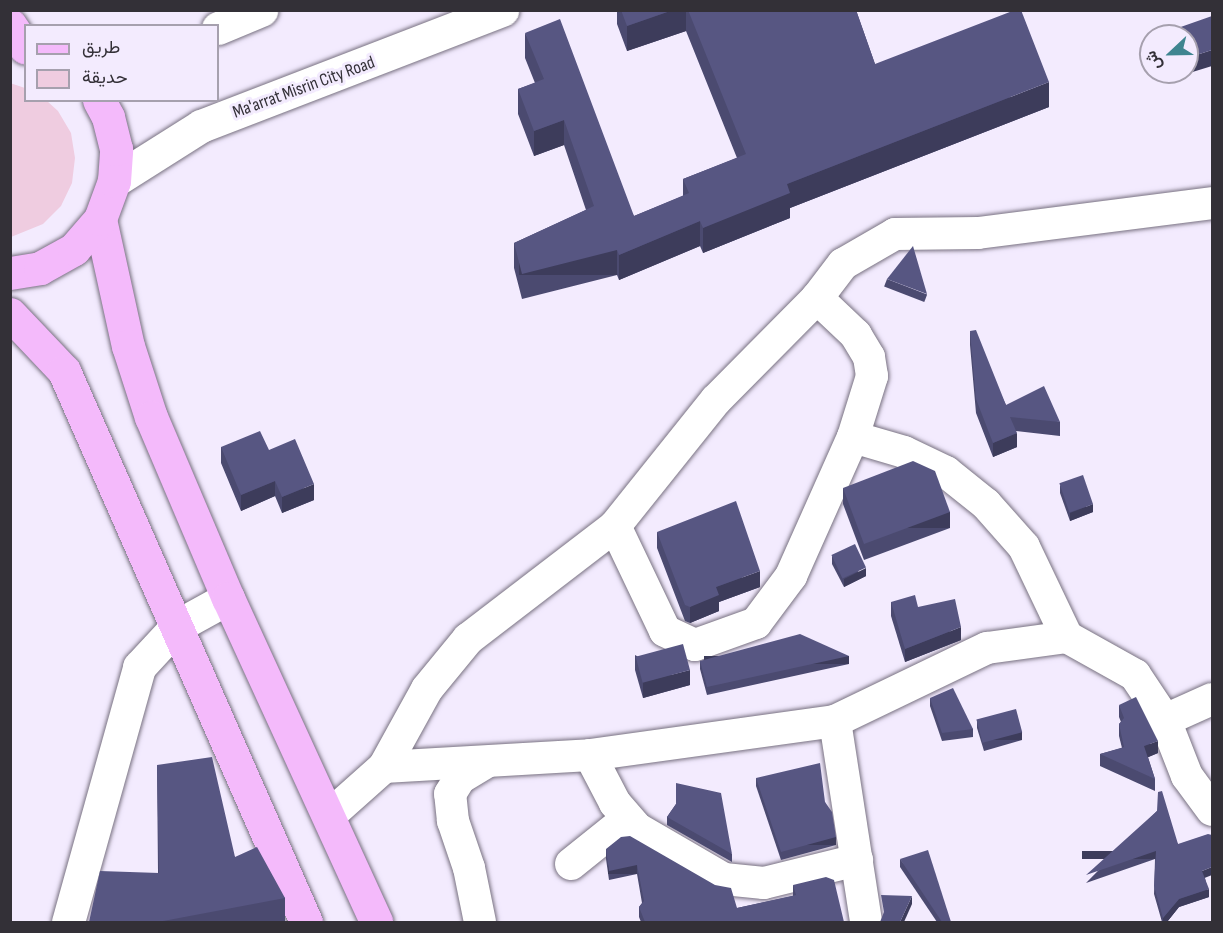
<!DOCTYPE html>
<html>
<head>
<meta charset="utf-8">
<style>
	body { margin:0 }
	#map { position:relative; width:1223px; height:933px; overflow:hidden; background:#f3ebfe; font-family:"Sofia Sans Condensed",Vazirmatn,sans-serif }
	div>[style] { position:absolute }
	.green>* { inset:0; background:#efcce0 }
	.roads { filter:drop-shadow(0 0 2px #787181) drop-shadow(0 0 2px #787181) }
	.minor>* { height:32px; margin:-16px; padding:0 16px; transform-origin:16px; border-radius:16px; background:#fff }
	.tertiary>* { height:33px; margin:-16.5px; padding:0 16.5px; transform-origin:16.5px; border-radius:16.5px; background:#fff }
	.secondary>* { height:33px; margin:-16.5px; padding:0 16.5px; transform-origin:16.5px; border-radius:16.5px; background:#fff }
	.primary>* { height:33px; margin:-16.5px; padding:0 16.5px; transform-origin:16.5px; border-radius:16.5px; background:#f4bafb }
	.wall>* { inset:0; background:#4b4a70; transform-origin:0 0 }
	.shaded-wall>* { inset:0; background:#3d3c5b; transform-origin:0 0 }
	.building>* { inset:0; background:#575682; transform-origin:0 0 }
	span { translate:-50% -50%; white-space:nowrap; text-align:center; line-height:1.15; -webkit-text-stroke:6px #f3ebfe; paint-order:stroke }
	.street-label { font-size:18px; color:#333037 }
	.frame { position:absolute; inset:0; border:12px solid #333037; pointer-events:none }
	.legend { position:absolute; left:24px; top:24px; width:195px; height:78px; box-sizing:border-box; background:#f3ebfe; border:2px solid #a6a0ae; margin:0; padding:8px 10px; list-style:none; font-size:18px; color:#333037 }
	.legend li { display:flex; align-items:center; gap:12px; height:30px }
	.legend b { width:30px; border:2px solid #a6a0ae }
	.north { position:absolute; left:1139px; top:24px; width:60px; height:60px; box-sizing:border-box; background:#f3ebfe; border:2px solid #a6a0ae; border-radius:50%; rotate:248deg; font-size:16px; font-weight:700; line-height:24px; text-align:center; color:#333037 }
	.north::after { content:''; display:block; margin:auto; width:21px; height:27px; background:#3f8590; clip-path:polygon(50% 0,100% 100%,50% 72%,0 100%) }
</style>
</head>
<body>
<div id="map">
	<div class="green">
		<i style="clip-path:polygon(10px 83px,25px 88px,26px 100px,47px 101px,58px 111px,71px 133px,75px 158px,72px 183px,61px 206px,43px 224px,11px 237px)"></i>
	</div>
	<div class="roads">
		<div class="minor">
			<i style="left:853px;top:437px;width:53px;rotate:16.4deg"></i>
			<i style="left:904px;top:452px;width:47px;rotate:25.5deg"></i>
			<i style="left:946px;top:472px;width:51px;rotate:38.7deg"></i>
			<i style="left:986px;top:504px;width:57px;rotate:48.5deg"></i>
			<i style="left:1024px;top:547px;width:100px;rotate:64.5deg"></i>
			<i style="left:615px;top:526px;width:116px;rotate:64.5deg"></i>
			<i style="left:665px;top:631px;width:33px;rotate:25deg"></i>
			<i style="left:695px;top:645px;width:65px;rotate:-19.8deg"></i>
			<i style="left:756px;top:623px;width:59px;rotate:-53.3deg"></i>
			<i style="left:791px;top:576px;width:152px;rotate:-66deg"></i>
			<i style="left:853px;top:437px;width:64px;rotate:-72.7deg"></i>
			<i style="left:872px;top:376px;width:19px;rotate:-99deg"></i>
			<i style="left:869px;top:357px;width:26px;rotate:-121deg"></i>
			<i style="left:856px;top:335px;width:54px;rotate:-136.5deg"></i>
			<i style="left:1165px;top:720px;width:51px;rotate:-24.1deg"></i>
			<i style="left:835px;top:721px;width:203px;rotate:81.2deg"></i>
			<i style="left:590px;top:755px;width:54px;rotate:62.5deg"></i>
			<i style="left:615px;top:803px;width:35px;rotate:49deg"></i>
			<i style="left:638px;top:829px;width:99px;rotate:30.2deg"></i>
			<i style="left:724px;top:879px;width:40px;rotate:5.7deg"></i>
			<i style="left:764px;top:883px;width:96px;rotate:-13.9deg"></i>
			<i style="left:384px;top:767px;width:206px;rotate:-3.3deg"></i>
			<i style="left:590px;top:755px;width:247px;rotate:-7.9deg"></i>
			<i style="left:835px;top:721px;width:169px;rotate:-25.7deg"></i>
			<i style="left:987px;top:648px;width:81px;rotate:-7.8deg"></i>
			<i style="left:1067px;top:637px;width:78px;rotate:29.2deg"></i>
			<i style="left:1135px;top:675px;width:54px;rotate:56.3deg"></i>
			<i style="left:1165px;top:720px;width:60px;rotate:68.6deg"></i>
			<i style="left:1187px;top:776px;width:42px;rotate:53.7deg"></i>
			<i style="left:329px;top:816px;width:74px;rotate:-41.7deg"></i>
			<i style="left:384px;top:767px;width:89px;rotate:-61.1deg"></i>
			<i style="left:427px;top:689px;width:65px;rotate:-50.6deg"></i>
			<i style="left:468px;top:639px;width:185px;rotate:-37.5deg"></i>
			<i style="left:615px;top:526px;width:161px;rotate:-51.3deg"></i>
			<i style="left:716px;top:400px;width:144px;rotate:-45.3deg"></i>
			<i style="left:817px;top:298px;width:43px;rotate:-52.6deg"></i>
			<i style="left:843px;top:264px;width:60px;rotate:-30deg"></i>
			<i style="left:895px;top:234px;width:83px;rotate:-0.7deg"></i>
			<i style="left:978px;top:233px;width:236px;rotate:-7.3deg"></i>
			<i style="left:571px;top:864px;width:72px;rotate:-38.8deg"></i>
			<i style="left:480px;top:922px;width:55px;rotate:-101.5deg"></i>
			<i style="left:469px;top:868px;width:50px;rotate:-108.8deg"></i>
			<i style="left:453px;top:821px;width:27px;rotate:-96deg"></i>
			<i style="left:450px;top:794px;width:19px;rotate:-58deg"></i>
			<i style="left:460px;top:778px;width:29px;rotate:-31deg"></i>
		</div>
		<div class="tertiary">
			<i style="left:68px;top:922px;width:265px;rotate:-74.4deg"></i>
			<i style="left:139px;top:667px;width:56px;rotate:-47.2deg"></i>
			<i style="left:177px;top:626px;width:58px;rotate:-28.8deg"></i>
		</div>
		<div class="secondary">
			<i style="left:218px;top:28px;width:47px;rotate:-22.7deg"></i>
			<i style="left:114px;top:181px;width:103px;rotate:-32.3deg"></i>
			<i style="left:201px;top:126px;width:323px;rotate:-21.1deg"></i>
		</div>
		<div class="primary">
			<i style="left:10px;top:25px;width:27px;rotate:56deg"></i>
			<i style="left:100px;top:219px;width:130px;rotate:77.6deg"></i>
			<i style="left:128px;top:346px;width:75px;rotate:72.1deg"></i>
			<i style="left:151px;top:417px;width:197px;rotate:67deg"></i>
			<i style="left:228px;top:598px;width:356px;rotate:65.4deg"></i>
			<i style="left:10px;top:273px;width:30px;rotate:-9deg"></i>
			<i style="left:40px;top:268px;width:39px;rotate:-29deg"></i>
			<i style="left:74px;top:249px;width:40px;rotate:-49deg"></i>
			<i style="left:100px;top:219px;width:40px;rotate:-69.8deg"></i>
			<i style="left:114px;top:181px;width:32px;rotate:-86deg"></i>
			<i style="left:116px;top:149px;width:33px;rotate:-104deg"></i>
			<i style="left:108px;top:117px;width:19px;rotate:-118deg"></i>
			<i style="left:10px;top:314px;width:79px;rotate:46.5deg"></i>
			<i style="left:64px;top:371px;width:602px;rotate:66.29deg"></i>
		</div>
	</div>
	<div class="wall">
		<i style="clip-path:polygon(617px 10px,856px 10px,875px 64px,1049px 107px,790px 208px,790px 218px,703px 253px,700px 246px,619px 280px,617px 275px,522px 299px,514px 268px,514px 243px,586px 210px,564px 145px,534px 156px,518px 114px,518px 89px,535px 83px,525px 58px,525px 33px,634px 216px,683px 196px,683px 179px,737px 158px,686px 31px,627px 51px,617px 24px)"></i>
		<i style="left:887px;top:279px;width:43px;height:8px;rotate:21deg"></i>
		<i style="clip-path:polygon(970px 331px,1006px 405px,1060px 422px,1060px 436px,1016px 431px,1017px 447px,993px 457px,976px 413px,970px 345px)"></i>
		<i style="clip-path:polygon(221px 447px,269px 450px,314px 500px,282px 513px,275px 496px,241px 511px,221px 463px)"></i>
		<i style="clip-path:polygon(1060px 485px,1093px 512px,1070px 521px,1060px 493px)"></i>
		<i style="clip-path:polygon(843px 488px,950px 528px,864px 560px,843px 504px)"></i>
		<i style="clip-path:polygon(657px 532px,760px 587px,719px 602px,719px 611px,690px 623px,685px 621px,657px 548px)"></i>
		<i style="clip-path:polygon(832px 556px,866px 576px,844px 587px,832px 564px)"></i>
		<i style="clip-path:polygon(891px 602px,918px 607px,961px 640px,905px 662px,891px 616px)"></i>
		<i style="clip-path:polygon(635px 655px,690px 685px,643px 698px,635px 670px)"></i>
		<i style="clip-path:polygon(700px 661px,849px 664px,707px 695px,700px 669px)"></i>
		<i style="clip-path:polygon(930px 698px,973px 729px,973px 737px,942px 741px,930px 706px)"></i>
		<i style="clip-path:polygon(1119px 705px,1158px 753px,1148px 757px,1155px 779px,1155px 791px,1100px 766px,1100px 754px,1122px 748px,1119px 736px,1119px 724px,1121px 722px,1119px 717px)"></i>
		<i style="clip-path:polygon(977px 720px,1022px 740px,984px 751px,977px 728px)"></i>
		<i style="clip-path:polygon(157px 765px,235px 857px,285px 898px,285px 922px,89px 922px,158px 873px)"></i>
		<i style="clip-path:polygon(756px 778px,825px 802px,836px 845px,781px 860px,756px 786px)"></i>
		<i style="clip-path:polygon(676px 804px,732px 854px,732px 862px,667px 825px,667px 817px)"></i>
		<i style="clip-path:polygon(1157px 811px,1178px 844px,1205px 878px,1209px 897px,1179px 907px,1167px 922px,1162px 922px,1154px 894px,1155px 859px,1086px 883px)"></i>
		<i style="clip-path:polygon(606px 849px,737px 908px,793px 896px,793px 885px,844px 922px,641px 922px,639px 917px,639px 907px,642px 903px,637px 874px,609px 880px,606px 859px)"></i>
		<i style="clip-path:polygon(900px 859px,951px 922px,937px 922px,900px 867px)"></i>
	</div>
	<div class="shaded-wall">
		<i style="clip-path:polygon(673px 10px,686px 10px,686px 31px,627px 51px,627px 26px)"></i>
		<i style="clip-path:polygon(1212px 50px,1212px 66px,1186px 74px,1186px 72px,1187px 72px,1187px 58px)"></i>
		<i style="clip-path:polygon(1162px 72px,1174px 72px,1162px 77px)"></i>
		<i style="clip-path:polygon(1049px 82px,1049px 107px,790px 208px,790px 218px,703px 253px,703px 228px,787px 184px)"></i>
		<i style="clip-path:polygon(564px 120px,564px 145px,534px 156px,534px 131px)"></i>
		<i style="clip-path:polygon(700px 221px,700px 246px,619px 280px,619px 255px)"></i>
		<i style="left:617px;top:250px;width:25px;height:98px;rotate:90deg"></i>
		<i style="clip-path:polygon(1017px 433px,1017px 447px,993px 457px,993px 443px)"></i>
		<i style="clip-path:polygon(275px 481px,275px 496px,241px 511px,241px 495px)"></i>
		<i style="clip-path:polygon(314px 484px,314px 500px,282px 513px,282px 497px)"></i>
		<i style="clip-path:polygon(1093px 504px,1093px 512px,1070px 521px,1070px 513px)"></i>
		<i style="left:950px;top:512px;width:16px;height:92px;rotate:90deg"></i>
		<i style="clip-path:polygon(866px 568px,866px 576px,844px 587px,844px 579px)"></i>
		<i style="clip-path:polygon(760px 571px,760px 587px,719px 602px,719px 611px,690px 623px,690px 607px,716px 587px)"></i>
		<i style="clip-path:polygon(961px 627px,961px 640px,905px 662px,905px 649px)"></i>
		<i style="left:849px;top:656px;width:8px;height:145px;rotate:90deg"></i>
		<i style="clip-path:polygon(690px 670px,690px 685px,643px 698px,643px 682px)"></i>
		<i style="left:1022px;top:732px;width:8px;height:40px;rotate:90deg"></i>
		<i style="clip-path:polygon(1158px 741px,1158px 753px,1144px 759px,1144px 746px)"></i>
		<i style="left:836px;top:837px;width:8px;height:57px;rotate:90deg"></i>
		<i style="left:1156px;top:851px;width:8px;height:74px;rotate:90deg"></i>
		<i style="left:637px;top:865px;width:9px;height:29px;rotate:90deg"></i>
		<i style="clip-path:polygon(1212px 867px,1212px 875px,1202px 879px,1202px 871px)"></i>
		<i style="clip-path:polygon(1209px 889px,1209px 897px,1179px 907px,1167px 922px,1163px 922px,1163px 918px,1179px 899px)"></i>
		<i style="clip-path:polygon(912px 896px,912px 904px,904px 922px,900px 922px)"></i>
	</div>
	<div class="building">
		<i style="clip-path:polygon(621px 10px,673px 10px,627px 26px)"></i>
		<i style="clip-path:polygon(688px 10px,856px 10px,875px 64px,1015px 10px,1021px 10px,1049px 82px,787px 184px,790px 193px,703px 228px,700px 221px,619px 255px,617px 250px,522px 274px,514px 243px,594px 206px,564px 120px,534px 131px,518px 89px,544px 79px,525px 33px,560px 19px,634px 216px,689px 193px,683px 179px,746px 154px)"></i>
		<i style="clip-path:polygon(1212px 16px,1212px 50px,1187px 58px,1187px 36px,1155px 36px)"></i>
		<i style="clip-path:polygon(913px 246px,927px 294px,887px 279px)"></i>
		<i style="clip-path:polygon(976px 330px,1006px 405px,1044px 386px,1060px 422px,1010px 417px,1017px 433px,993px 443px,976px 399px,970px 331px)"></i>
		<i style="clip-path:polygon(260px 431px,269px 450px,295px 439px,314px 484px,282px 497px,275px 481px,241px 495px,221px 447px)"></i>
		<i style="clip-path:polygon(913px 461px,935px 471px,950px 512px,864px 544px,843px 488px)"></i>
		<i style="left:1083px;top:475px;width:31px;height:25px;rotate:71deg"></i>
		<i style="clip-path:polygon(736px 501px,760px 571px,716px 587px,719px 595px,690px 607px,685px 605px,657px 532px)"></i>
		<i style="left:855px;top:544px;width:26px;height:26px;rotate:65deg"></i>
		<i style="clip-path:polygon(915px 595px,918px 607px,955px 599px,961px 627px,905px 649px,891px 602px)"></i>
		<i style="clip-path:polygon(800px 634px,849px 656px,707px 687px,700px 661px)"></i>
		<i style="left:683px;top:644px;width:27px;height:49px;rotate:75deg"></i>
		<i style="clip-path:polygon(953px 688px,973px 729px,942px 733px,930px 698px)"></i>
		<i style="clip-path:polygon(1136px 697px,1158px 741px,1144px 746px,1155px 779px,1100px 754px,1124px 747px,1119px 724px,1124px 718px,1119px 705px)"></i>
		<i style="left:1016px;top:709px;width:24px;height:41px;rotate:75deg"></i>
		<i style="clip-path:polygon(212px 757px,235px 857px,257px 847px,285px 898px,158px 922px,89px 922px,100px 871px,159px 873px,157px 765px)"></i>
		<i style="clip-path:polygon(820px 763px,825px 802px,832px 812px,836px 837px,781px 852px,756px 778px)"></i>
		<i style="clip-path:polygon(676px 783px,721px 793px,732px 854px,667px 817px,676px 804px)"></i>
		<i style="clip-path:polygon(1162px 791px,1178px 844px,1208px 834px,1212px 835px,1212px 867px,1202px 871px,1209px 889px,1179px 899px,1163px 918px,1154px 886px,1156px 851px,1086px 875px,1157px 811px,1158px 792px)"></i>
		<i style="clip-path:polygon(630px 836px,715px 885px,731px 888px,737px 908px,796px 895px,793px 885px,826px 877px,834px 880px,844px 922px,645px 922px,639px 907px,644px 901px,637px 865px,609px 871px,606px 849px,621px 837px)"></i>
		<i style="clip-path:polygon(928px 850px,951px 922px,942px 922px,900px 859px)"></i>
		<i style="clip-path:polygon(881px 895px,912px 896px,900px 922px,880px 922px,884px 912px)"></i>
	</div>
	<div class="street-label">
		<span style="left:304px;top:88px;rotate:-20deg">Ma'arrat Misrin City Road</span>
	</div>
	<div class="frame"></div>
	<ul class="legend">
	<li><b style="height:8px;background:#f4bafb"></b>طريق</li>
	<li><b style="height:16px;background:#efcce0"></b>حديقة</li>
	</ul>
	<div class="north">ش</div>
</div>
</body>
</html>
